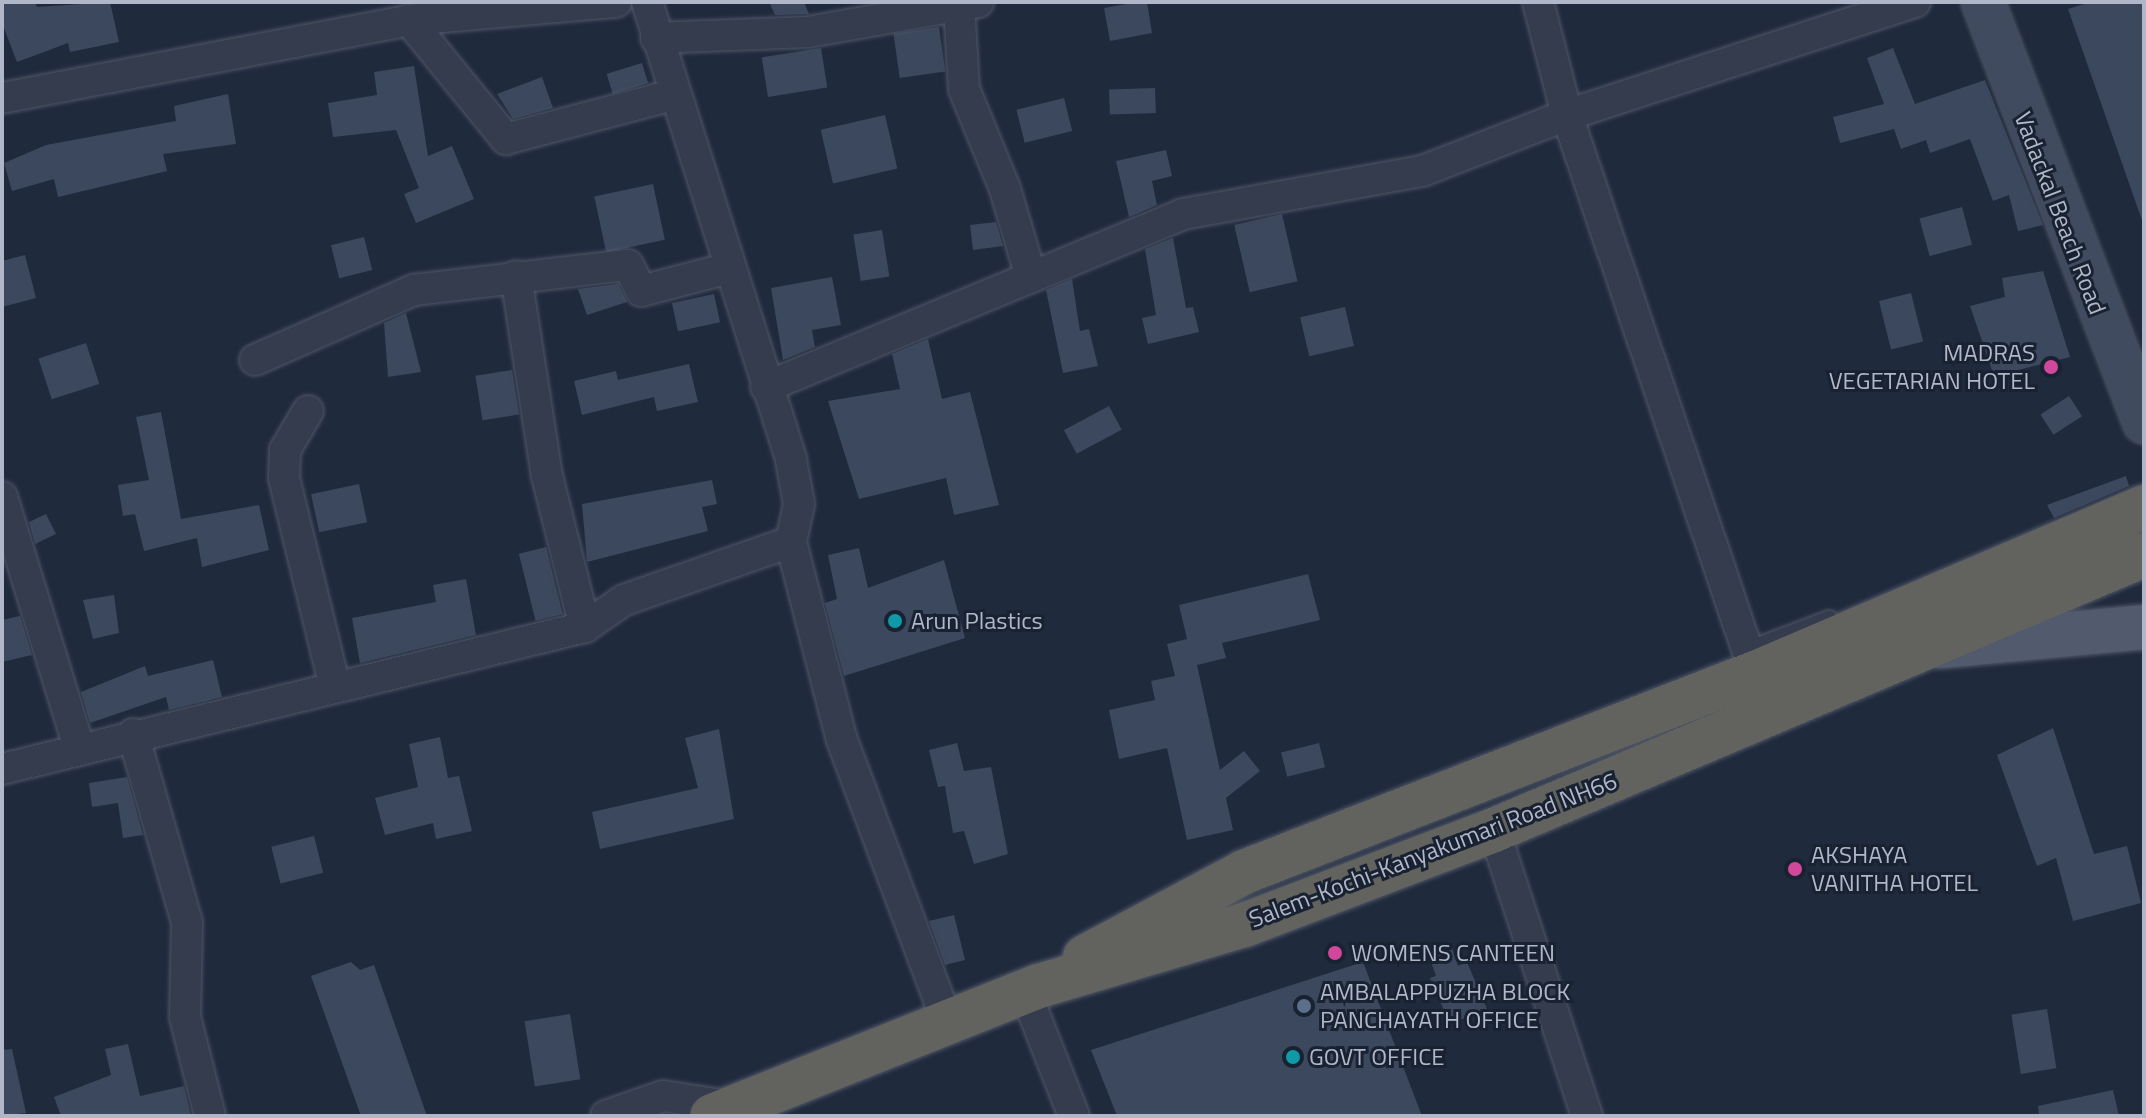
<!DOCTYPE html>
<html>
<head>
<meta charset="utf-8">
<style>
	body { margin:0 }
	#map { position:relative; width:2146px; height:1118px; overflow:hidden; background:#202a3d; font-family:"Titillium Web",sans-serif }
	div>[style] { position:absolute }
	.building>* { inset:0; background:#3b485d; transform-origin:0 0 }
	.roads { filter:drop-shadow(0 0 2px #4f5767) drop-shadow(0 0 2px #4f5767) }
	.service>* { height:14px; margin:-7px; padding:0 7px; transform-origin:7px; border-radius:7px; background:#343c4d }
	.minor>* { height:30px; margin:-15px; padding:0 15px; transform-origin:15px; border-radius:15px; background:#343c4d }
	.secondary>* { height:42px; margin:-21px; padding:0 21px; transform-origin:21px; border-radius:21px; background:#414b60 }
	.primary>* { height:44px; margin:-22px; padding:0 22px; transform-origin:22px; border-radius:22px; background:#515b6d }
	.trunk>* { height:44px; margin:-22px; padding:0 22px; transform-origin:22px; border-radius:22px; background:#62625e }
	.dots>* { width:22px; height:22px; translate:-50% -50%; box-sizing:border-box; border:4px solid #192231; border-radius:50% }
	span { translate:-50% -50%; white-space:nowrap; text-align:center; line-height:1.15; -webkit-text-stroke:6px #192231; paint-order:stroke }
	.street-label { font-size:24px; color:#afb7c9 }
	.poi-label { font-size:24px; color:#afb7c9 }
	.right { translate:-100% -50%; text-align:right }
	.left { translate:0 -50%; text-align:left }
	.frame { position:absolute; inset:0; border:4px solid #afb7c9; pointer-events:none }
</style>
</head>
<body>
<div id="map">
	<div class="building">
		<i style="clip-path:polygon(2px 2px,35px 2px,37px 7px,110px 2px,119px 42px,70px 52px,68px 43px,17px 62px,2px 23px)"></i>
		<i style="clip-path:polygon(769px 2px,804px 2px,809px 14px,775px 15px)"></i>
		<i style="clip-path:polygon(1137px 2px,1147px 2px,1152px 33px,1110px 41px,1104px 8px)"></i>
		<i style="clip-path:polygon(2090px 2px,2144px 2px,2144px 226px,2068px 9px)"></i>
		<i style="left:939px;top:27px;width:45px;height:46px;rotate:82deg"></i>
		<i style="left:821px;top:48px;width:40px;height:60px;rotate:81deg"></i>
		<i style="clip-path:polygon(1893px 48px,1915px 104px,1985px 80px,2043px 225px,2018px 231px,2009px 195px,1993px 201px,1970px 139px,1930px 153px,1926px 140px,1901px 149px,1894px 129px,1840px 143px,1833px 117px,1884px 104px,1867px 58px)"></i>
		<i style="left:642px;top:63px;width:21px;height:37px;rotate:73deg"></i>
		<i style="clip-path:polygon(414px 66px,428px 156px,452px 146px,474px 199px,416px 223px,404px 194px,419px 188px,396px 130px,333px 137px,328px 103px,377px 95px,374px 72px)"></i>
		<i style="clip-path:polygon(542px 77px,553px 108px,513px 119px,497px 94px)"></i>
		<i style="left:1155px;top:88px;width:25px;height:46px;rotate:88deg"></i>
		<i style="clip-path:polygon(228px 94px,236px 144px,163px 154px,167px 171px,58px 197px,54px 179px,12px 191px,4px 163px,46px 145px,176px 121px,174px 106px)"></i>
		<i style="left:1064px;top:98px;width:34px;height:49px;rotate:76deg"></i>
		<i style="left:885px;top:115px;width:55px;height:66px;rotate:77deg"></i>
		<i style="clip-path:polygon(1166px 150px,1172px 176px,1152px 181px,1157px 205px,1129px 217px,1116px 161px)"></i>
		<i style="left:653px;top:184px;width:57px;height:60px;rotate:78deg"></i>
		<i style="left:1962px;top:207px;width:39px;height:44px;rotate:75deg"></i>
		<i style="left:1282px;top:214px;width:69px;height:49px;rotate:77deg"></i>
		<i style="clip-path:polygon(996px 222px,1003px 246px,973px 250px,970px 225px)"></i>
		<i style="left:882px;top:230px;width:47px;height:29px;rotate:81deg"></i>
		<i style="left:364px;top:237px;width:34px;height:34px;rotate:76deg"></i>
		<i style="clip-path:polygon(1173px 238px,1186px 308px,1193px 307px,1199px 332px,1148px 344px,1142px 318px,1156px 315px,1145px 249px)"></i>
		<i style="clip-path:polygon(25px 255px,36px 298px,2px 307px,2px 261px)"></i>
		<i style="clip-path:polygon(2043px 271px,2070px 357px,1994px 376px,1970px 306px,2005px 297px,2002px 278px)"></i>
		<i style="clip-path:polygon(832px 277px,841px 325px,812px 330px,815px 347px,783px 360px,771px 288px)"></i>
		<i style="clip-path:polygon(1072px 279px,1080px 331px,1089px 329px,1098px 366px,1063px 373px,1046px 290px)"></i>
		<i style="clip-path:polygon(618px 284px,627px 302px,587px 315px,578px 289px)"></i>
		<i style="left:1911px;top:293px;width:50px;height:33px;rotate:76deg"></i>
		<i style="left:714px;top:294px;width:29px;height:43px;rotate:78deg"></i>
		<i style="left:1345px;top:307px;width:40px;height:46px;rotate:77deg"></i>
		<i style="clip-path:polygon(406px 313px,421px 372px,388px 377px,384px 323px)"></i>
		<i style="clip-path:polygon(928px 339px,942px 399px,970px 392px,999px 505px,954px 515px,946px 478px,859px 499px,828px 401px,900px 389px,892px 354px)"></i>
		<i style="left:86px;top:343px;width:43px;height:50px;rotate:72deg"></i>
		<i style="clip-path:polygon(689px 364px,698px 402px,657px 411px,654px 397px,582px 415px,574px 381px,616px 371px,618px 380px)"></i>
		<i style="left:512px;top:370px;width:45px;height:37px;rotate:81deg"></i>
		<i style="left:2069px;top:396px;width:24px;height:34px;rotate:57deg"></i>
		<i style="left:1109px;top:406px;width:27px;height:51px;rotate:62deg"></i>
		<i style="clip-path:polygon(161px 412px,181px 519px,259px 505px,269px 550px,202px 567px,197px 538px,144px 551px,135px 514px,123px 516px,118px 485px,149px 480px,136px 417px)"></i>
		<i style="clip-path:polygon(2126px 476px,2129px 486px,2054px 518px,2047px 505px)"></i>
		<i style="clip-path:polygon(712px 480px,717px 504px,702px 507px,708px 531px,587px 562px,582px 504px)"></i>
		<i style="left:359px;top:484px;width:39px;height:49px;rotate:78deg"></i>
		<i style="clip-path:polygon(46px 514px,56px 534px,35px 544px,29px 522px)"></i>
		<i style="left:546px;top:547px;width:69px;height:28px;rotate:76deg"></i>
		<i style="clip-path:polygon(859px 548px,868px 588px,944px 560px,965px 638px,844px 676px,825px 603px,837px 599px,828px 555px)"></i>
		<i style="clip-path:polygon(1308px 574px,1320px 620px,1222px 643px,1226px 658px,1197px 665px,1220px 770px,1244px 751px,1260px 771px,1226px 798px,1233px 830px,1187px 840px,1167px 748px,1119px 759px,1109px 710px,1155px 700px,1151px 681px,1175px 676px,1167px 644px,1187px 639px,1179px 605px)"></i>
		<i style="clip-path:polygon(466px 579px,476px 635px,360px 663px,352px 618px,436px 602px,433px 585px)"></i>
		<i style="clip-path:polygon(114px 595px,119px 633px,93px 639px,83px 600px)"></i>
		<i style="clip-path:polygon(20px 616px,32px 655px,2px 662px,2px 620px)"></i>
		<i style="clip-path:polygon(213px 660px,222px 697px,169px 710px,166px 697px,90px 723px,81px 692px,145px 666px,148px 676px)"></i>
		<i style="clip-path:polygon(2053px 728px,2094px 854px,2127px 846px,2141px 903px,2073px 921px,2056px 858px,2037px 866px,1997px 755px)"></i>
		<i style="clip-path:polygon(719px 729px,734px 819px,600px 849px,592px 812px,698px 788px,685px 738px)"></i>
		<i style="clip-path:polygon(440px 737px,448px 778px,459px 776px,472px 831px,436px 839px,433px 823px,385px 835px,375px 798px,418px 787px,409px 744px)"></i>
		<i style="clip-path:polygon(957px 743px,964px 771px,991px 767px,1008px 854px,974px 864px,964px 831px,953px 833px,945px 786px,938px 787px,929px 750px)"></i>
		<i style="left:1319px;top:743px;width:25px;height:39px;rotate:76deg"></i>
		<i style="clip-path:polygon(127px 777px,143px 835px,123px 838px,118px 803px,92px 807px,89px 783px)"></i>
		<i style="left:314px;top:836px;width:38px;height:44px;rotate:76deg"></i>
		<i style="clip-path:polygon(954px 915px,965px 960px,945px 965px,929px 921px)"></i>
		<i style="clip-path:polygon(1450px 942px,1458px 966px,1467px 962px,1487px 1009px,1450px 1024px,1430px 978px,1436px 976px,1427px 950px)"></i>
		<i style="clip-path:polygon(351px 962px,360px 970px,374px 965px,427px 1116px,361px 1116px,311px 976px)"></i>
		<i style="clip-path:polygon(1363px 962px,1422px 1116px,1117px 1116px,1091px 1050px)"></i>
		<i style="left:2047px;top:1009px;width:60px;height:36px;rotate:81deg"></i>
		<i style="left:570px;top:1014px;width:66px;height:46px;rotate:81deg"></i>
		<i style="clip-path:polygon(128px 1044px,140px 1096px,184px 1086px,191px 1116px,61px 1116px,54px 1097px,111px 1075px,105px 1049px)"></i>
		<i style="clip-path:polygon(12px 1049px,26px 1113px,2px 1116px,2px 1050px)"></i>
		<i style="clip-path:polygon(2113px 1090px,2119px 1116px,2039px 1116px,2038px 1106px)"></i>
	</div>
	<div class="roads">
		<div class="service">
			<i style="left:1747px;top:649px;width:88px;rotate:-20.7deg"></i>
		</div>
		<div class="minor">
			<i style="left:647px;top:2px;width:480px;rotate:72.5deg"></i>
			<i style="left:791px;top:460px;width:45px;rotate:79.7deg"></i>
			<i style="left:799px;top:504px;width:39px;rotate:102deg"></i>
			<i style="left:791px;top:542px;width:204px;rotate:75.6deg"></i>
			<i style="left:842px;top:740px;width:302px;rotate:69.5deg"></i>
			<i style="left:1538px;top:2px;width:117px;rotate:75.6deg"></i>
			<i style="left:1567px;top:115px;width:589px;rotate:71.38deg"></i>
			<i style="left:959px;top:5px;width:84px;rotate:86.6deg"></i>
			<i style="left:964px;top:89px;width:108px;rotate:67.7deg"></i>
			<i style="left:1005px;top:189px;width:92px;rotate:73.5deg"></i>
			<i style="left:409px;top:20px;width:154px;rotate:50.8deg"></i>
			<i style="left:506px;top:139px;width:173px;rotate:-14.8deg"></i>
			<i style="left:656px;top:38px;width:152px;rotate:-2.3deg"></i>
			<i style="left:808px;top:32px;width:173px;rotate:-10deg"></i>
			<i style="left:2px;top:98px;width:414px;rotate:-10.8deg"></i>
			<i style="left:409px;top:20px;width:208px;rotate:-5deg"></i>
			<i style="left:516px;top:276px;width:202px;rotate:81.2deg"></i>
			<i style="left:547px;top:476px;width:156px;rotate:75.9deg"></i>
			<i style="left:255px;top:360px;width:174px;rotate:-23.8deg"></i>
			<i style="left:414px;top:290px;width:215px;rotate:-6.7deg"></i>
			<i style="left:628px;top:265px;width:29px;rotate:63deg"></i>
			<i style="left:641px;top:291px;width:91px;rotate:-14.6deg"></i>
			<i style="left:766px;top:387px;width:451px;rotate:-22.5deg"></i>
			<i style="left:1183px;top:214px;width:243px;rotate:-10.2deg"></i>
			<i style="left:1422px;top:171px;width:155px;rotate:-21.1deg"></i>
			<i style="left:1567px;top:115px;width:366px;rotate:-18deg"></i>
			<i style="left:308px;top:411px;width:45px;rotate:120.5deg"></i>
			<i style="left:285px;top:450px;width:28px;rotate:92deg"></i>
			<i style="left:284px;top:478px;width:211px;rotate:76.3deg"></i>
			<i style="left:2px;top:497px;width:262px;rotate:72.9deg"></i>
			<i style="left:133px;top:734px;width:196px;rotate:74deg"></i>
			<i style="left:187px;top:922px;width:95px;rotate:91.2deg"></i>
			<i style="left:185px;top:1017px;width:102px;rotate:75.8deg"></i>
			<i style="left:2px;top:769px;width:600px;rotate:-13.69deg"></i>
			<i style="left:585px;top:627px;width:47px;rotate:-34.7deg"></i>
			<i style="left:624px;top:600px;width:177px;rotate:-19.2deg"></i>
			<i style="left:1494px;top:830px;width:301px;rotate:72deg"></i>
			<i style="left:1025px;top:991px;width:134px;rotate:68.6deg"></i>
			<i style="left:606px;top:1116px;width:60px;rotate:-19.3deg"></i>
			<i style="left:663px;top:1096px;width:73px;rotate:8.7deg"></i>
		</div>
		<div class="secondary">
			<i style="left:1983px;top:2px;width:450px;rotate:69deg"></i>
		</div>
		<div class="primary">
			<i style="left:1940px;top:646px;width:205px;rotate:-5.3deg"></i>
		</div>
		<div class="trunk">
			<i style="left:1085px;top:957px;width:180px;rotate:-28.1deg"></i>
			<i style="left:1244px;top:872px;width:548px;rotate:-21.28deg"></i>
			<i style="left:1755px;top:673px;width:423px;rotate:-23.1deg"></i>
			<i style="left:712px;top:1116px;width:352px;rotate:-21.7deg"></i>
			<i style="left:1039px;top:986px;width:214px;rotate:-16.6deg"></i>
			<i style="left:1244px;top:925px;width:267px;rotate:-20.8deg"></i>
			<i style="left:1494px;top:830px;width:706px;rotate:-22.93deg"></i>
		</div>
	</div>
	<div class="dots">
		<i style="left:2051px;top:367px;background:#d1479c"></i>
		<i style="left:895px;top:621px;background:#0f9aa8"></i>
		<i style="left:1795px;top:869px;background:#d1479c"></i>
		<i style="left:1335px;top:953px;background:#d1479c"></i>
		<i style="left:1304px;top:1006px;background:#5c6f8a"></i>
		<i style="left:1293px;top:1057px;background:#0f9aa8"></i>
	</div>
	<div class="street-label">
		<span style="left:2060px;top:213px;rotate:69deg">Vadackal Beach Road</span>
		<span style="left:1433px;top:850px;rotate:-21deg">Salem-Kochi-Kanyakumari Road NH66</span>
	</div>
	<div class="poi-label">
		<span class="right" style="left:2035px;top:367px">MADRAS<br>VEGETARIAN HOTEL</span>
		<span class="left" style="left:911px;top:621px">Arun Plastics</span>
		<span class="left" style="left:1811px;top:869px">AKSHAYA<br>VANITHA HOTEL</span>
		<span class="left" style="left:1351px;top:953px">WOMENS CANTEEN</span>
		<span class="left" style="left:1320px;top:1006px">AMBALAPPUZHA BLOCK<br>PANCHAYATH OFFICE</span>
		<span class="left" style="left:1309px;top:1057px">GOVT OFFICE</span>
	</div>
	<div class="frame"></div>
</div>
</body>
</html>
